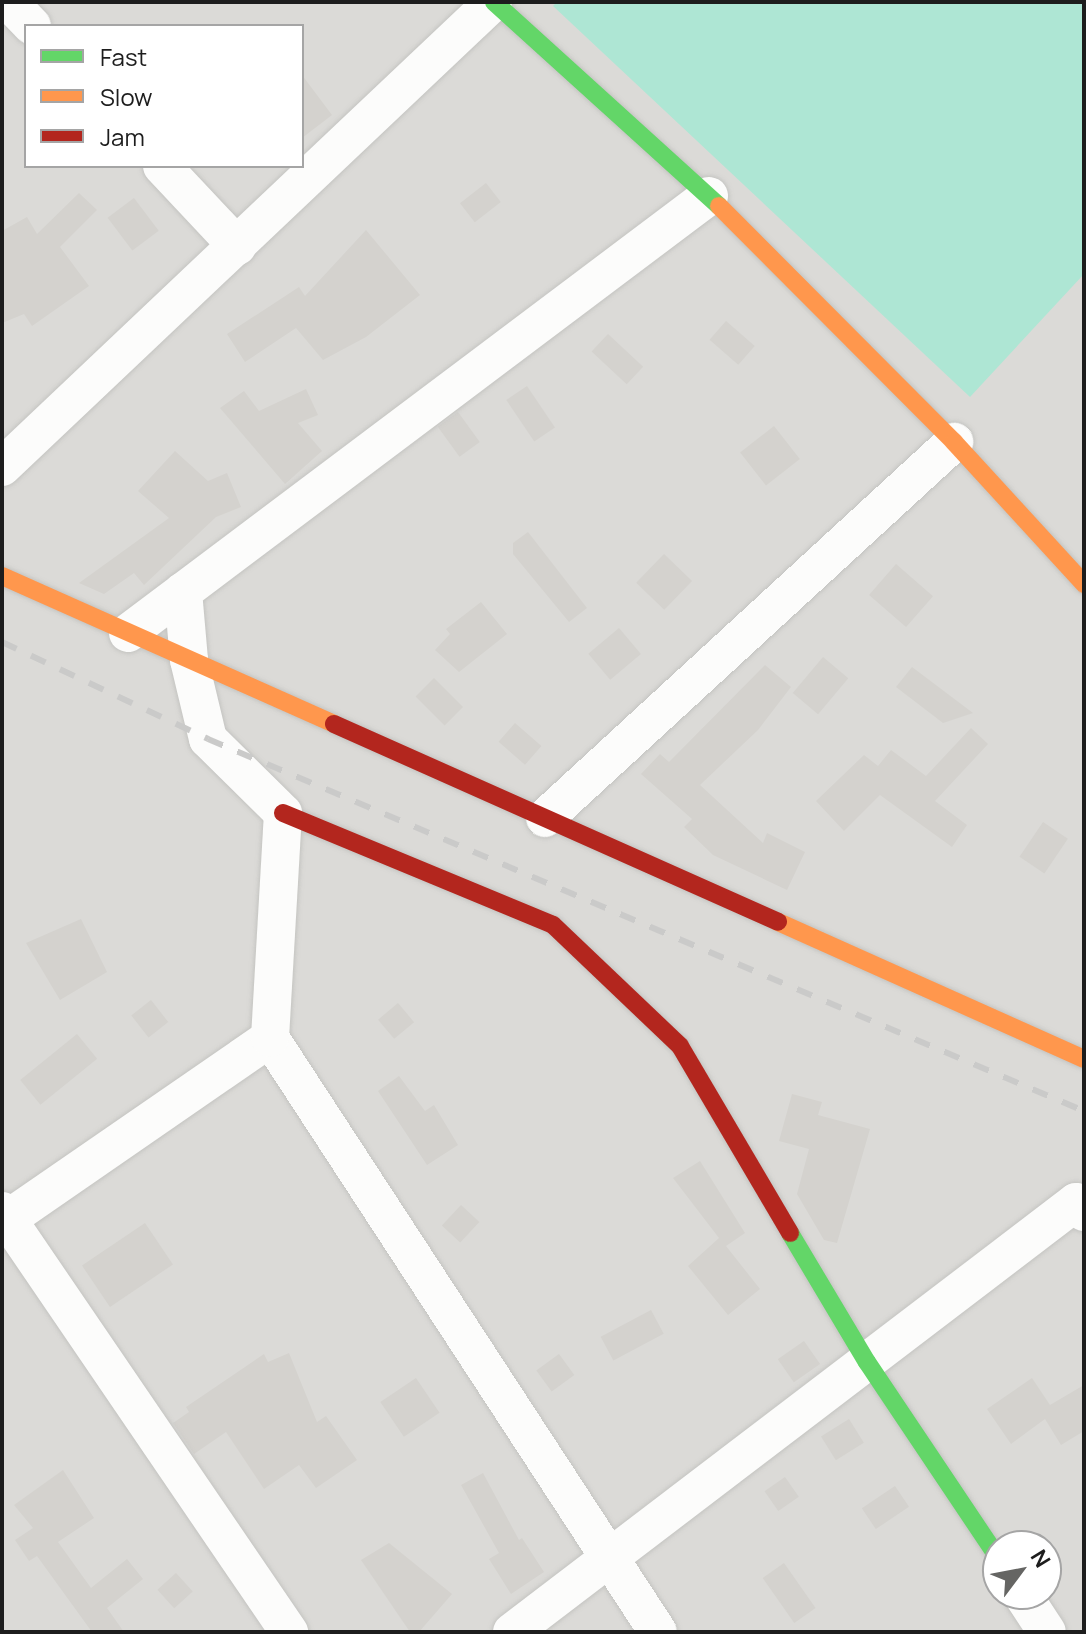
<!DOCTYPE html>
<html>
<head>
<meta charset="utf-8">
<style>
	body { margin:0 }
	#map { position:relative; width:1086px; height:1634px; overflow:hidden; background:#ecebe5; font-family:Manrope,sans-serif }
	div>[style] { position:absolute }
	.residential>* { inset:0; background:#dbdad7 }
	.pitch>* { inset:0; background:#aee6d4 }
	.building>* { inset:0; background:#d4d2ce; transform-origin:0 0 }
	.roads { filter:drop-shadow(0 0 2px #c4c4c1) drop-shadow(0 0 2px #c4c4c1) }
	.street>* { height:38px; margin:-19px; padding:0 19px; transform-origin:19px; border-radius:19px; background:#fcfcfb }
	.fast>* { height:18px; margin:-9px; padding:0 9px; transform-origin:9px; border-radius:9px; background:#63d668 }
	.slow>* { height:18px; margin:-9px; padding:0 9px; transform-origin:9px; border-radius:9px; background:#ff974d }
	.jam>* { height:18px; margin:-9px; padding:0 9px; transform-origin:9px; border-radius:9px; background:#b3261e }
	.rail>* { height:6px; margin-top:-3px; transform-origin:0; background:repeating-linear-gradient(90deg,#cacac9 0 16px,transparent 0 32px) }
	span { translate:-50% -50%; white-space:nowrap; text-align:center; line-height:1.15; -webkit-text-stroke:7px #fff; paint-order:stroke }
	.frame { position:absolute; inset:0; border:4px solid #1d1d1d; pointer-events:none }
	.legend { position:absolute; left:24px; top:24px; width:280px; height:144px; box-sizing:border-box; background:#fff; border:2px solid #a5a5a5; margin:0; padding:10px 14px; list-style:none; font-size:24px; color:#1d1d1d }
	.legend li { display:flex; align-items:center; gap:16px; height:40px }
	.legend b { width:40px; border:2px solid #a5a5a5 }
	.north { position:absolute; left:982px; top:1530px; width:80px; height:80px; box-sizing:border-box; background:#fff; border:2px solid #a5a5a5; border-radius:50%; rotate:58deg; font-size:22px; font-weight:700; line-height:32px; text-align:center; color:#1d1d1d }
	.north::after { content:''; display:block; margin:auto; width:28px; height:36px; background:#656563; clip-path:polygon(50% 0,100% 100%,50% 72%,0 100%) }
</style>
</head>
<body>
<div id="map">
	<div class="residential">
		<i style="clip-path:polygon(evenodd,2px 2px,1084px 2px,1084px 1632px,2px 1632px,2px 2px,26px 26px,302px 26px,302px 166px,26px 166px,26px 26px,2px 2px,998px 1546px,1046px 1546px,1046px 1594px,998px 1594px,998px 1546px)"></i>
	</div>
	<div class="pitch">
		<i style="clip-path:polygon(557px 2px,1084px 2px,1084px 274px,970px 397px,553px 6px)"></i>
	</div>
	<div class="building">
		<i style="clip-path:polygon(302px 75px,332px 115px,302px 138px)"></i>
		<i style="left:486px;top:183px;width:24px;height:33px;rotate:52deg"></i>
		<i style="clip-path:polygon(79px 193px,97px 210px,60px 247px,89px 286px,32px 326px,24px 314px,2px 323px,2px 231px,27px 217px,37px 234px)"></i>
		<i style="left:134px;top:198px;width:41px;height:33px;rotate:53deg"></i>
		<i style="clip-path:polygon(366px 230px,420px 295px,366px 337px,323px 360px,296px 328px,245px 362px,227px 334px,299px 287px,305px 296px)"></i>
		<i style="left:726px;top:321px;width:38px;height:25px;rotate:41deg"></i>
		<i style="left:608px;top:334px;width:48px;height:24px;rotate:43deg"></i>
		<i style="left:527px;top:386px;width:50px;height:25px;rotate:56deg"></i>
		<i style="clip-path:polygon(306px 389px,318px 415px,298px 423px,322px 451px,285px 484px,220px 408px,244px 391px,259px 411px)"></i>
		<i style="left:458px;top:412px;width:37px;height:25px;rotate:54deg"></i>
		<i style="left:774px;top:426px;width:42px;height:43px;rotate:52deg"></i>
		<i style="clip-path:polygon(175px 451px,208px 481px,227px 473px,241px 507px,216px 517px,144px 585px,134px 573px,104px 594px,79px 583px,169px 518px,138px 491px)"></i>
		<i style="clip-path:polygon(528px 532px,587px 608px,569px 622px,513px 554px,513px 543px)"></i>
		<i style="left:664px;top:554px;width:39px;height:40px;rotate:44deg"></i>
		<i style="left:896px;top:564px;width:49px;height:41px;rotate:41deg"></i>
		<i style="clip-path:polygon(481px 602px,507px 634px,459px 672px,435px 650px,450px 634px,446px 629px)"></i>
		<i style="left:619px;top:628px;width:34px;height:40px;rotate:50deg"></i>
		<i style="left:823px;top:657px;width:33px;height:47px;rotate:40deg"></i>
		<i style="clip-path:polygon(765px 665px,791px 687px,758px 730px,700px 785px,763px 843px,767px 833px,805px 852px,787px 890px,713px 855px,684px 827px,692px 819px,641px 774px,660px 754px,669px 762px)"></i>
		<i style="clip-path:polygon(912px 667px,973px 713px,943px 723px,896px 687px)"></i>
		<i style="left:434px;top:678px;width:41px;height:26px;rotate:45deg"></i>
		<i style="left:515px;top:723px;width:35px;height:25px;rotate:41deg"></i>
		<i style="clip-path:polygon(971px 728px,988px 744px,935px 801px,967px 825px,952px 847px,880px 795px,844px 831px,816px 801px,864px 755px,878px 766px,891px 750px,926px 776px)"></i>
		<i style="left:1043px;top:822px;width:30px;height:42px;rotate:34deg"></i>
		<i style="clip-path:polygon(81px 919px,107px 972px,60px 1000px,26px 943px)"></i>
		<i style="left:151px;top:1000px;width:28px;height:25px;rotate:52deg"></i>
		<i style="left:398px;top:1003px;width:25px;height:26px;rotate:50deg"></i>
		<i style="left:77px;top:1034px;width:32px;height:73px;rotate:51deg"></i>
		<i style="clip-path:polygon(399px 1076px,425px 1111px,434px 1105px,458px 1145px,427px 1165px,378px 1091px)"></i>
		<i style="clip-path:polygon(792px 1094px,822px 1102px,818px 1115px,870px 1129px,837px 1243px,824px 1240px,797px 1194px,809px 1149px,779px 1141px)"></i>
		<i style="clip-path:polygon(700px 1161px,745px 1233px,726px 1246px,760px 1289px,728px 1315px,688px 1266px,719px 1238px,673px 1178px)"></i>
		<i style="left:461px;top:1205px;width:25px;height:28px;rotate:43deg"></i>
		<i style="left:145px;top:1223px;width:50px;height:76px;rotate:56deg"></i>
		<i style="left:651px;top:1310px;width:27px;height:57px;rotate:62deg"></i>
		<i style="left:804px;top:1341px;width:28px;height:32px;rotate:55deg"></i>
		<i style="clip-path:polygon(289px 1353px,317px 1422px,326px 1416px,357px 1460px,316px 1488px,299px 1465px,264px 1489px,226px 1432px,194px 1454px,173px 1423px,189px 1412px,186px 1407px,264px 1354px,268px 1362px)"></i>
		<i style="left:559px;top:1354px;width:26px;height:28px;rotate:54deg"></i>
		<i style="left:416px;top:1378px;width:42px;height:43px;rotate:56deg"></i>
		<i style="clip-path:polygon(1032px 1378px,1050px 1405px,1084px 1385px,1084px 1431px,1061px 1445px,1045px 1419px,1011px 1444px,987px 1409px)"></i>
		<i style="left:849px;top:1419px;width:28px;height:33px;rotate:58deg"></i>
		<i style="clip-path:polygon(63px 1470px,94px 1518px,58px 1542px,91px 1588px,127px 1559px,143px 1579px,107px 1608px,124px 1632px,92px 1632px,37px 1556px,29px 1561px,15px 1540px,33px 1528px,14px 1505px)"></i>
		<i style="clip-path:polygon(483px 1473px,519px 1540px,522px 1538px,544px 1572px,511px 1594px,489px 1559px,499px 1553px,461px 1485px)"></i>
		<i style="left:785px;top:1477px;width:24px;height:25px;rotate:55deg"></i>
		<i style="left:895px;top:1486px;width:25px;height:40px;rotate:56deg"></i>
		<i style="clip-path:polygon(389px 1543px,452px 1594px,419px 1632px,410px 1632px,361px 1560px)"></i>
		<i style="left:784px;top:1563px;width:55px;height:26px;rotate:55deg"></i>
		<i style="left:176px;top:1573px;width:25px;height:25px;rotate:48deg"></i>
	</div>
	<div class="roads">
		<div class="street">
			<i style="left:9px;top:2px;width:33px;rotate:46deg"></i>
			<i style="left:162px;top:166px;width:110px;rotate:46.8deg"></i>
			<i style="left:2px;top:467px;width:676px;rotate:-43.44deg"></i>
			<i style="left:128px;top:633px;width:727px;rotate:-36.95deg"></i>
			<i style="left:545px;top:818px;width:556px;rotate:-42.59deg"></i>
			<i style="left:270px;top:1038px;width:709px;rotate:56.85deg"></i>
			<i style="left:2px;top:1211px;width:510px;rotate:55.72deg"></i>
			<i style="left:2px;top:1223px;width:326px;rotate:-34.6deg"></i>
			<i style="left:270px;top:1038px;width:225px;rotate:-86.7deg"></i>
			<i style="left:283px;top:813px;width:105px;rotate:-135.4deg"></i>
			<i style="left:208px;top:739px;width:81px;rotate:-103.5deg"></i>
			<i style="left:189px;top:660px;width:69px;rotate:-95deg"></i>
			<i style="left:1022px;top:1594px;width:45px;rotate:56.7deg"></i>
			<i style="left:512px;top:1632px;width:709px;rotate:-37.32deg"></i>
			<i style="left:1076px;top:1202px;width:13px;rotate:51deg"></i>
		</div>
		<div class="fast">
			<i style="left:494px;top:2px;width:304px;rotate:42.2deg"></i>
			<i style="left:790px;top:1233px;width:150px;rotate:59.2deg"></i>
			<i style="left:867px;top:1362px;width:236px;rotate:56.2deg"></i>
		</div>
		<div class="slow">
			<i style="left:719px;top:206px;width:333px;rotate:45.1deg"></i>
			<i style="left:954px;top:442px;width:193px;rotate:47.5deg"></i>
			<i style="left:2px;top:576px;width:363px;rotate:24deg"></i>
			<i style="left:778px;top:922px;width:335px;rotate:24.1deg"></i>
		</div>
		<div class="jam">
			<i style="left:334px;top:724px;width:486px;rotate:24deg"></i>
			<i style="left:283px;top:813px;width:292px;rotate:22.5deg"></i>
			<i style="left:553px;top:925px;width:175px;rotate:43.6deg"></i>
			<i style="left:680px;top:1046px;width:217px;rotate:59.5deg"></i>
		</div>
	</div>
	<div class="rail">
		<i style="left:2px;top:642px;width:228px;rotate:25.2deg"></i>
		<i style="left:208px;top:739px;width:952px;rotate:23.01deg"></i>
	</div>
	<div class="frame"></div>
	<ul class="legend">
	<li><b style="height:10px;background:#63d668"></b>Fast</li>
	<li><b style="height:10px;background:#ff974d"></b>Slow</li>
	<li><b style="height:10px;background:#b3261e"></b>Jam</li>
	</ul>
	<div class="north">N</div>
</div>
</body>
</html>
